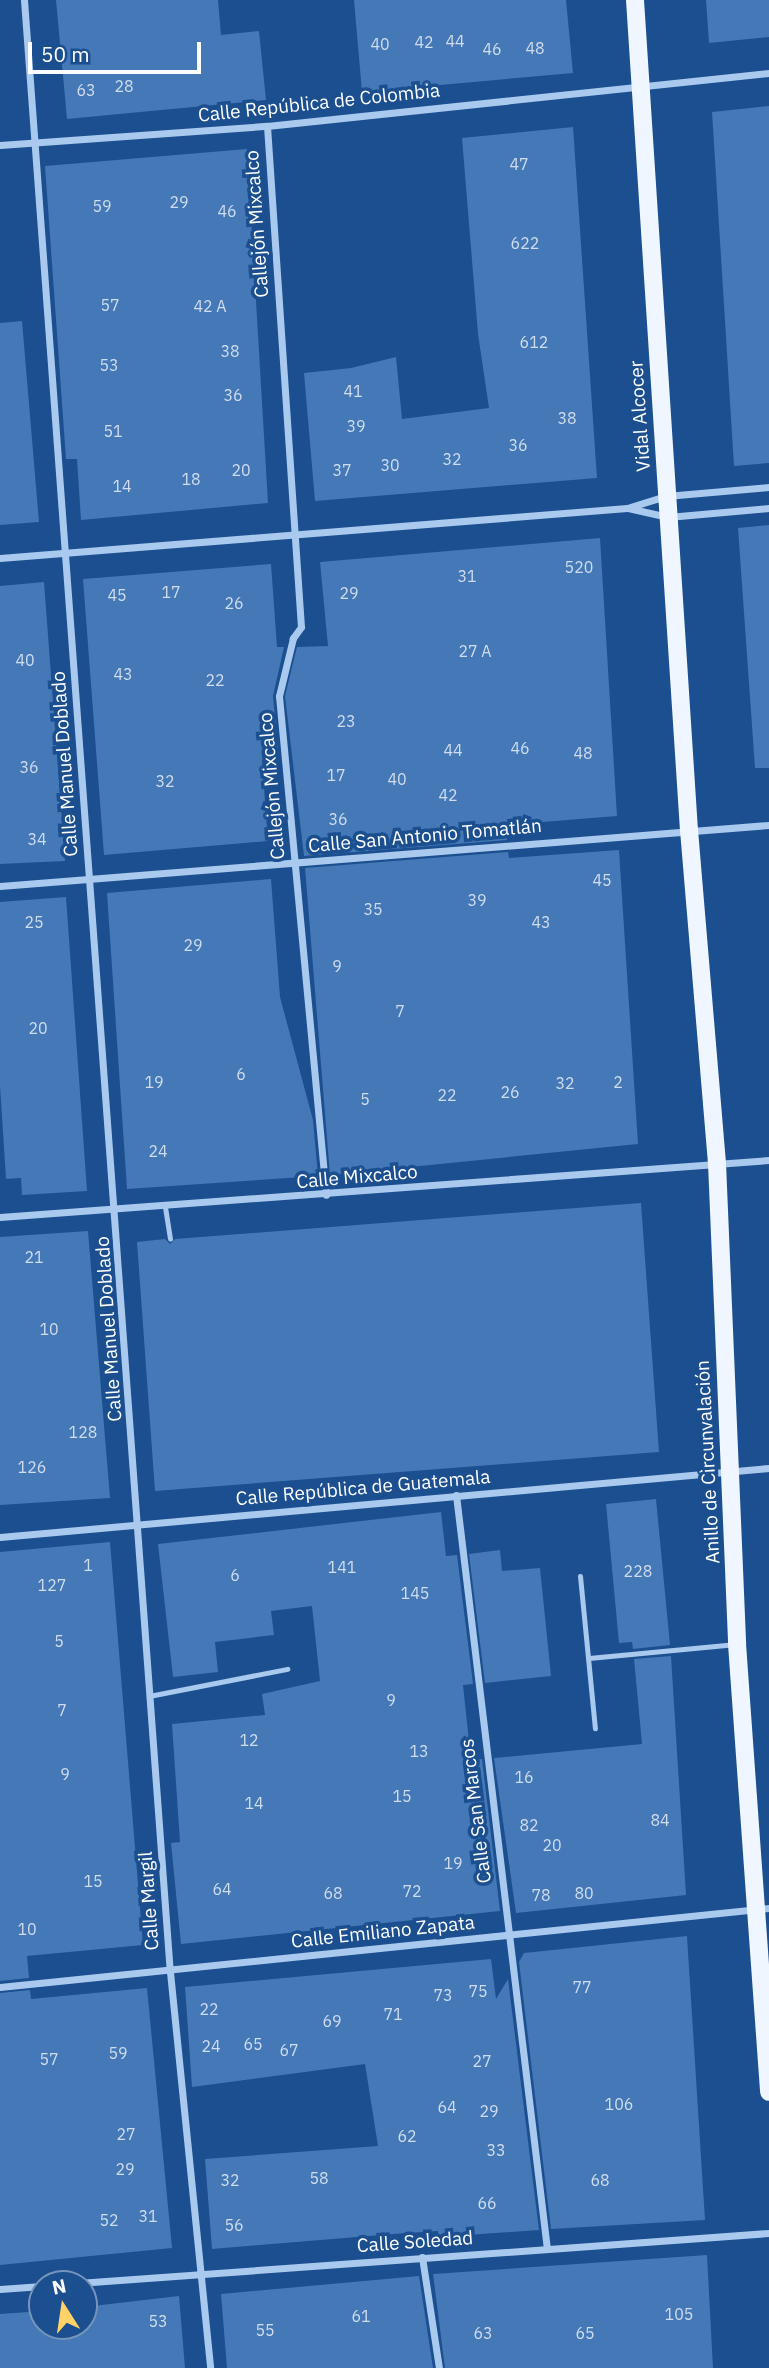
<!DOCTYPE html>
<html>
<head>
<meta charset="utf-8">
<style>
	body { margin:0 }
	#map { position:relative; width:769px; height:2368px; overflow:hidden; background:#1b4f8f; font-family:"IBM Plex Sans",sans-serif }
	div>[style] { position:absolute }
	.building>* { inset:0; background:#4478b7 }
	.lane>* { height:5px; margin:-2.5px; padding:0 2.5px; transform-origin:2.5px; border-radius:2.5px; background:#a9c9ee }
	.street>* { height:7px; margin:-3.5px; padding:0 3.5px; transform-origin:3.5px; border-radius:3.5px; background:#a9c9ee }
	.primary>* { height:18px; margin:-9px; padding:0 9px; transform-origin:9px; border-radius:9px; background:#f0f6ff }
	span { translate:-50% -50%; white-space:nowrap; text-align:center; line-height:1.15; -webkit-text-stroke:7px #1b4f8f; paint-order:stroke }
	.number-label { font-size:16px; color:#d0dded }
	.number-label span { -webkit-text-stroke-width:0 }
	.street-label { font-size:19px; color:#fff }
	.north { position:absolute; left:28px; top:2270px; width:70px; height:70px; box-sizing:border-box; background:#1b4f8f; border:2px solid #7695bc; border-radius:50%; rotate:348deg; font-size:19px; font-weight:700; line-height:28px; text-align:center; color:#fff }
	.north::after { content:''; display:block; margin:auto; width:24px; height:32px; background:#ffd166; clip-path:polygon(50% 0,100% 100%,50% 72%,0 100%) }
	.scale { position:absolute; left:28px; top:42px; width:173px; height:32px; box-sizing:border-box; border:4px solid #fff; border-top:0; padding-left:9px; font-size:21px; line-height:24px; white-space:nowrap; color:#fff; -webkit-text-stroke:5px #1b4f8f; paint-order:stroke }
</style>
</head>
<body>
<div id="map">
	<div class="building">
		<i style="clip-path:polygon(56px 0,218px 0,221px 35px,259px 31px,266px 100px,67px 119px)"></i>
		<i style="clip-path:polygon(354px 0,566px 0,573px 73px,362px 92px)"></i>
		<i style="clip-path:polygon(706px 0,769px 0,769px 37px,709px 43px)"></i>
		<i style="clip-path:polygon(769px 106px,769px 463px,734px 466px,712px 112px)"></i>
		<i style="clip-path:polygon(573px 127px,597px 478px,315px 501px,304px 373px,351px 368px,396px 357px,402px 419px,489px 408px,478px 334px,462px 138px)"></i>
		<i style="clip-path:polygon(247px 149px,268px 503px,81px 520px,77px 459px,66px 459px,45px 166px)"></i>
		<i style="clip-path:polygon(22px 321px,39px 522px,0 525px,0 323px)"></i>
		<i style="clip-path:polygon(769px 525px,769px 768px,755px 768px,738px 528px)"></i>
		<i style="clip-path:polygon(600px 538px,617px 816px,506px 825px,507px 840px,304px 856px,285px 696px,297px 647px,328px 646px,320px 562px)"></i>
		<i style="clip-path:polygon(271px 564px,277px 647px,284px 647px,273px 696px,279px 759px,262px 760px,268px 841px,104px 855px,83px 579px)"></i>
		<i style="clip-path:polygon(44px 582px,65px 861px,0 864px,0 586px)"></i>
		<i style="clip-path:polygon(619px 850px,638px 1144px,330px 1175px,305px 868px,508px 852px,509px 858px)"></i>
		<i style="clip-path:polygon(271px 879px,280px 997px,313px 1120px,318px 1176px,127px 1189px,107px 893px)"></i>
		<i style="clip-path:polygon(66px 897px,87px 1191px,22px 1195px,21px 1178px,6px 1179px,0 1086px,0 902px)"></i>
		<i style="clip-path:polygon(641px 1203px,659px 1452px,155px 1491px,137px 1242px,165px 1239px,170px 1244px,175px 1239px)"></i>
		<i style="clip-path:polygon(88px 1231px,110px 1498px,0 1505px,0 1237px)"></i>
		<i style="clip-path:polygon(656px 1499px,670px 1645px,633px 1649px,632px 1642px,619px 1643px,606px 1504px)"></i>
		<i style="clip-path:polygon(441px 1512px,446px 1556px,457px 1555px,473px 1684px,463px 1685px,471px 1760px,482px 1759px,500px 1911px,181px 1944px,171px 1843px,180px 1842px,172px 1724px,265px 1715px,262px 1694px,320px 1681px,312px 1606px,271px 1611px,274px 1635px,215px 1642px,218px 1672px,173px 1677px,158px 1544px)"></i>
		<i style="clip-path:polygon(110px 1542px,143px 1945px,27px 1956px,29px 1978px,0 1981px,0 1552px)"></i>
		<i style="clip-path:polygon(500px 1550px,502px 1571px,540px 1568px,551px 1676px,485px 1683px,469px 1554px)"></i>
		<i style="clip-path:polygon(671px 1656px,686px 1895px,516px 1913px,494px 1758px,642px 1744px,634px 1659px)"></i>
		<i style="clip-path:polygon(687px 1936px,705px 2220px,551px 2229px,519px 1962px,524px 1953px)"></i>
		<i style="clip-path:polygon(491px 1959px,496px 1999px,508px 1979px,539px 2230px,438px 2237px,438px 2231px,393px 2234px,212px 2249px,205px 2159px,378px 2146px,365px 2064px,192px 2087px,185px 1987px)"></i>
		<i style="clip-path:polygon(147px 1988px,172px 2248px,0 2265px,0 1993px,30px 1990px,31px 1999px)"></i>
		<i style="clip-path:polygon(707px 2255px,713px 2368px,445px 2368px,433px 2274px)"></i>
		<i style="clip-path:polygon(419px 2276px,433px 2368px,227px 2368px,221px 2294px)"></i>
		<i style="clip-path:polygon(179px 2296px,185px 2368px,0 2368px,0 2314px,42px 2311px,42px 2326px,84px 2326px,84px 2307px)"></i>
	</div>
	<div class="lane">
		<i style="left:165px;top:1207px;width:32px;rotate:81deg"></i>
		<i style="left:580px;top:1576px;width:153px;rotate:84.4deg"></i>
		<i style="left:589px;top:1658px;width:148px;rotate:-5.4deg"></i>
		<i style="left:149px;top:1696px;width:141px;rotate:-11.1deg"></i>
	</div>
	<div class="street">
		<i style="left:24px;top:0;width:1977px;rotate:85.77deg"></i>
		<i style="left:170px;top:1972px;width:398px;rotate:84.2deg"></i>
		<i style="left:267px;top:126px;width:502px;rotate:86.12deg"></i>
		<i style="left:301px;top:627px;width:14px;rotate:126deg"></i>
		<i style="left:293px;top:638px;width:60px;rotate:103.6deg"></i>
		<i style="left:279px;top:696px;width:501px;rotate:84.62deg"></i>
		<i style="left:0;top:145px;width:268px;rotate:-4.1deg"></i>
		<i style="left:267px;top:126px;width:505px;rotate:-6.03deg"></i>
		<i style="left:628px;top:508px;width:41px;rotate:12.7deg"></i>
		<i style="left:668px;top:517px;width:101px;rotate:-5.1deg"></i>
		<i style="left:0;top:558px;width:629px;rotate:-4.56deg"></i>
		<i style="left:627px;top:508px;width:41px;rotate:-17.1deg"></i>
		<i style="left:666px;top:496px;width:103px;rotate:-5deg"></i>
		<i style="left:0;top:886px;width:771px;rotate:-4.54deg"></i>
		<i style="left:0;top:1217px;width:771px;rotate:-4.24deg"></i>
		<i style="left:456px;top:1495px;width:759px;rotate:83.12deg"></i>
		<i style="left:0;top:1537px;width:772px;rotate:-5.13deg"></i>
		<i style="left:0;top:1987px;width:773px;rotate:-5.87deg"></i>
		<i style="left:422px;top:2257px;width:112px;rotate:81.3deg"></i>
		<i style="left:64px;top:2284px;width:707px;rotate:-4.14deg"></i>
		<i style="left:0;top:2289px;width:42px;rotate:-4.1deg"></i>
	</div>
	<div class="primary">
		<i style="left:635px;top:0;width:832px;rotate:86.28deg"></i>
		<i style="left:689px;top:830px;width:334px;rotate:85.2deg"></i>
		<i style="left:717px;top:1163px;width:481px;rotate:87.6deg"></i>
		<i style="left:737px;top:1644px;width:449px;rotate:85.9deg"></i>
	</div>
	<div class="number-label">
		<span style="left:455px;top:41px">44</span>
		<span style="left:424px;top:42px">42</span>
		<span style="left:380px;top:44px">40</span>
		<span style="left:535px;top:48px">48</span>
		<span style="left:492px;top:49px">46</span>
		<span style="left:124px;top:86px">28</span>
		<span style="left:86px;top:90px">63</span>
		<span style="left:519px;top:164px">47</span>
		<span style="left:179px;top:202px">29</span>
		<span style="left:102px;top:206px">59</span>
		<span style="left:227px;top:211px">46</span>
		<span style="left:525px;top:243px">622</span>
		<span style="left:110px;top:305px">57</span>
		<span style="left:210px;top:306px">42 A</span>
		<span style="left:534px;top:342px">612</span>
		<span style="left:230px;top:351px">38</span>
		<span style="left:109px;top:365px">53</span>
		<span style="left:353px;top:391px">41</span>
		<span style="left:233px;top:395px">36</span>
		<span style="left:567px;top:418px">38</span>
		<span style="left:356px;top:426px">39</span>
		<span style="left:113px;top:431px">51</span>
		<span style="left:518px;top:445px">36</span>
		<span style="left:452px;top:459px">32</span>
		<span style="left:390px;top:465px">30</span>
		<span style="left:241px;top:470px">20</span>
		<span style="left:342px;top:470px">37</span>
		<span style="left:191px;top:479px">18</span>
		<span style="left:122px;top:486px">14</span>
		<span style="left:579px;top:567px">520</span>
		<span style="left:467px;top:576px">31</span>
		<span style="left:171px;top:592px">17</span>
		<span style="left:349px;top:593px">29</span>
		<span style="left:117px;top:595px">45</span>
		<span style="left:234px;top:603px">26</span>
		<span style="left:475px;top:651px">27 A</span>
		<span style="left:25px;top:660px">40</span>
		<span style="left:123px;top:674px">43</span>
		<span style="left:215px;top:680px">22</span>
		<span style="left:346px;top:721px">23</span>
		<span style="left:520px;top:748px">46</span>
		<span style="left:453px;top:750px">44</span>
		<span style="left:583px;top:753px">48</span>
		<span style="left:29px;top:767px">36</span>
		<span style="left:336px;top:775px">17</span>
		<span style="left:397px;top:779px">40</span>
		<span style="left:165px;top:781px">32</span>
		<span style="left:448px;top:795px">42</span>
		<span style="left:338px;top:819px">36</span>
		<span style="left:37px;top:839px">34</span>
		<span style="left:602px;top:880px">45</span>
		<span style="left:477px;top:900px">39</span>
		<span style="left:373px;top:909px">35</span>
		<span style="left:34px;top:922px">25</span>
		<span style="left:541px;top:922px">43</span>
		<span style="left:193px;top:945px">29</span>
		<span style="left:337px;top:966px">9</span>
		<span style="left:400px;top:1011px">7</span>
		<span style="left:38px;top:1028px">20</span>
		<span style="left:241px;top:1074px">6</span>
		<span style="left:154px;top:1082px">19</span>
		<span style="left:618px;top:1082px">2</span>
		<span style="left:565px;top:1083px">32</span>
		<span style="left:510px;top:1092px">26</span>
		<span style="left:447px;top:1095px">22</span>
		<span style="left:365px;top:1099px">5</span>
		<span style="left:158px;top:1151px">24</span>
		<span style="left:34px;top:1257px">21</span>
		<span style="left:49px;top:1329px">10</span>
		<span style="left:83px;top:1432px">128</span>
		<span style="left:32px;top:1467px">126</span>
		<span style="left:88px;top:1565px">1</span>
		<span style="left:342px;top:1567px">141</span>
		<span style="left:638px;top:1571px">228</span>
		<span style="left:235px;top:1575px">6</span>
		<span style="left:52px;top:1585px">127</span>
		<span style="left:415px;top:1593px">145</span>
		<span style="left:59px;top:1641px">5</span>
		<span style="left:391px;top:1700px">9</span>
		<span style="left:62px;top:1710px">7</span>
		<span style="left:249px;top:1740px">12</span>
		<span style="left:419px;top:1751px">13</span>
		<span style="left:65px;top:1774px">9</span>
		<span style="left:524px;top:1777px">16</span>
		<span style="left:402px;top:1796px">15</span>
		<span style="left:254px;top:1803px">14</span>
		<span style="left:660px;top:1820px">84</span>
		<span style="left:529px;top:1825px">82</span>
		<span style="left:552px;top:1845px">20</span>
		<span style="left:453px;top:1863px">19</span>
		<span style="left:93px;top:1881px">15</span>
		<span style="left:222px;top:1889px">64</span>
		<span style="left:412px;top:1891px">72</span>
		<span style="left:333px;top:1893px">68</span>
		<span style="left:584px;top:1893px">80</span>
		<span style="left:541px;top:1895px">78</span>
		<span style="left:27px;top:1929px">10</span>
		<span style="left:582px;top:1987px">77</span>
		<span style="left:478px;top:1991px">75</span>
		<span style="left:443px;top:1995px">73</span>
		<span style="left:209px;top:2009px">22</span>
		<span style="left:393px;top:2014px">71</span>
		<span style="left:332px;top:2021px">69</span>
		<span style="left:253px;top:2044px">65</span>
		<span style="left:211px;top:2046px">24</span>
		<span style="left:289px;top:2050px">67</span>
		<span style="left:118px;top:2053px">59</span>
		<span style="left:49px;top:2059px">57</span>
		<span style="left:482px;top:2061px">27</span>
		<span style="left:619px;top:2104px">106</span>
		<span style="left:447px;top:2107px">64</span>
		<span style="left:489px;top:2111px">29</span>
		<span style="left:126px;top:2134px">27</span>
		<span style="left:407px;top:2136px">62</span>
		<span style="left:496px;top:2150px">33</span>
		<span style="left:125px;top:2169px">29</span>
		<span style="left:319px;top:2178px">58</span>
		<span style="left:230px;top:2180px">32</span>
		<span style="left:600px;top:2180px">68</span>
		<span style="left:487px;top:2203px">66</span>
		<span style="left:148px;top:2216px">31</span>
		<span style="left:109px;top:2220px">52</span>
		<span style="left:234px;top:2225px">56</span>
		<span style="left:679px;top:2314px">105</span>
		<span style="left:361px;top:2316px">61</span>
		<span style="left:158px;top:2321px">53</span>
		<span style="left:265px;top:2330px">55</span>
		<span style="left:483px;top:2333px">63</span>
		<span style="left:585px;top:2333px">65</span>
	</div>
	<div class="street-label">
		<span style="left:319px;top:103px;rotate:-6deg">Calle República de Colombia</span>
		<span style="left:257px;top:224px;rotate:-94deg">Callejón Mixcalco</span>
		<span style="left:640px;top:416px;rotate:-94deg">Vidal Alcocer</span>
		<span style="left:65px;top:764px;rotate:-94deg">Calle Manuel Doblado</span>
		<span style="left:272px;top:786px;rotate:-95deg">Callejón Mixcalco</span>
		<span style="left:425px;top:836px;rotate:-5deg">Calle San Antonio Tomatlán</span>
		<span style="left:357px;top:1177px;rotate:-5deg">Calle Mixcalco</span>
		<span style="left:109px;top:1329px;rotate:-94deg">Calle Manuel Doblado</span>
		<span style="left:708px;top:1462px;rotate:-93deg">Anillo de Circunvalación</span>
		<span style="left:363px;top:1488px;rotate:-5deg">Calle República de Guatemala</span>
		<span style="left:476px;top:1811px;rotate:-97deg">Calle San Marcos</span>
		<span style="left:149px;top:1901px;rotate:-94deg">Calle Margil</span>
		<span style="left:383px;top:1932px;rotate:-6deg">Calle Emiliano Zapata</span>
		<span style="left:415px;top:2242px;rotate:-4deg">Calle Soledad</span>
	</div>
	<div class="north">N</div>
	<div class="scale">50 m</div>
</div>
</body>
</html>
